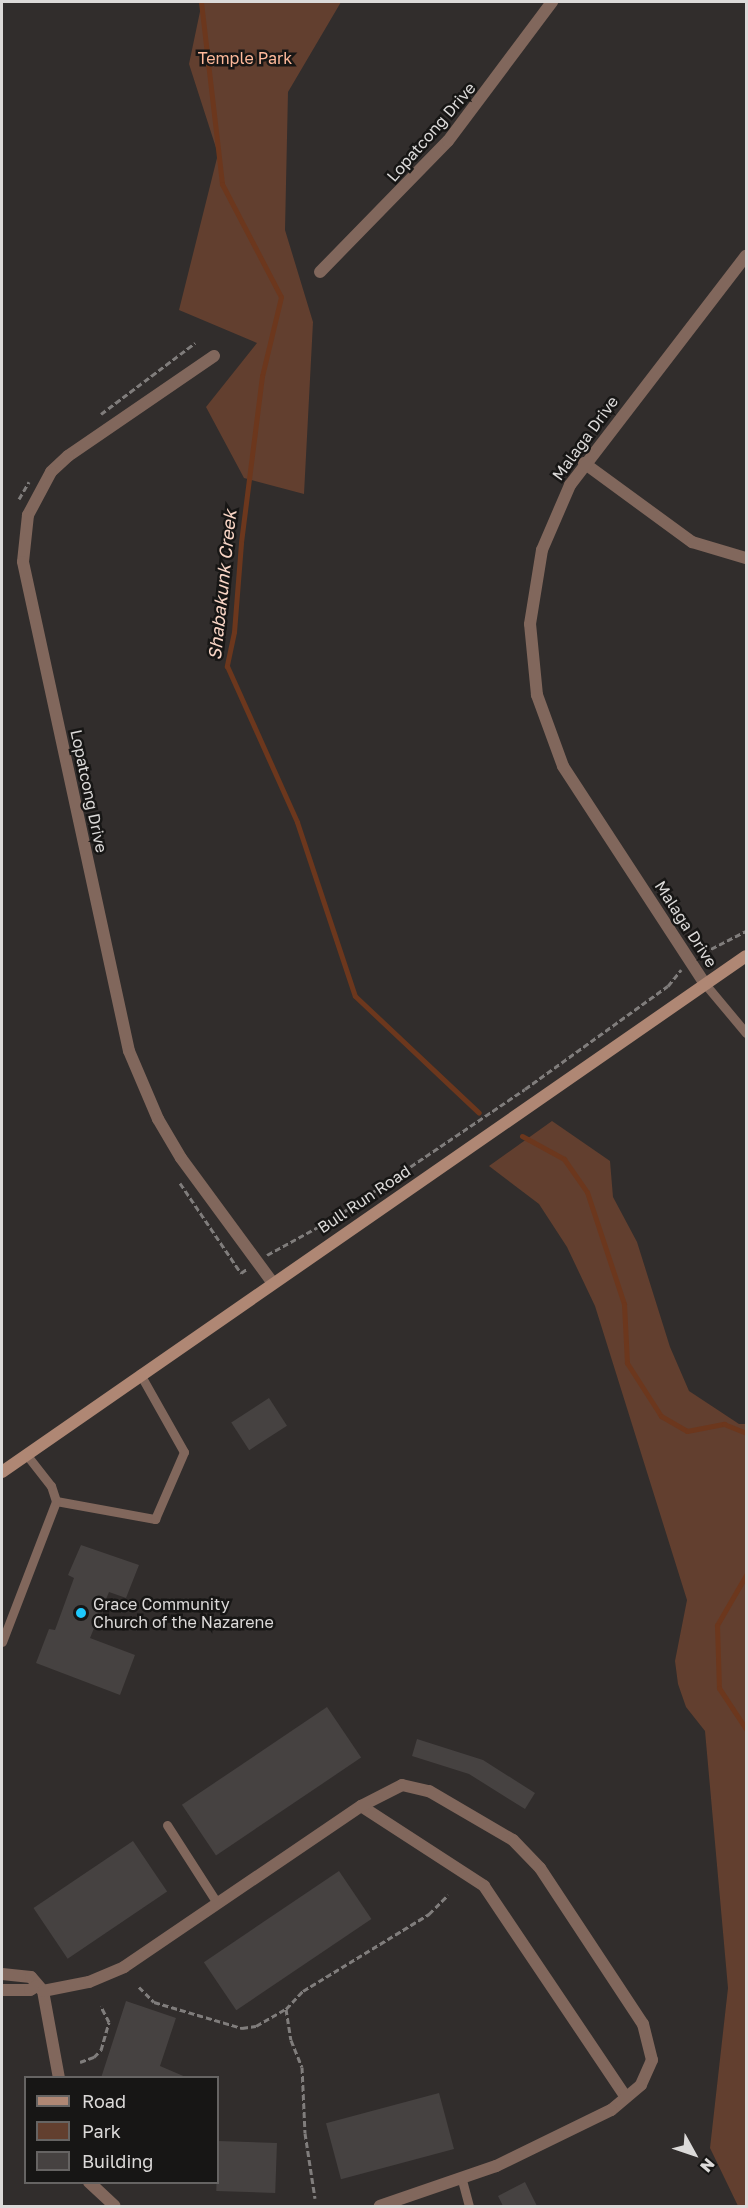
<!DOCTYPE html>
<html>
<head>
<meta charset="utf-8">
<style>
	body { margin:0 }
	#map { position:relative; width:748px; height:2208px; overflow:hidden; background:#312d2c; font-family:"Golos Text",sans-serif }
	div>[style] { position:absolute }
	.green>* { inset:0; background:#623f2f }
	.stream>* { height:5px; margin:-2.5px; padding:0 2.5px; transform-origin:2.5px; border-radius:2.5px; background:#6c371d }
	.building>* { inset:0; background:#464241; transform-origin:0 0 }
	.path>* { height:3px; margin-top:-1.5px; transform-origin:0; background:repeating-linear-gradient(90deg,#807d7c 0 6px,transparent 0 9px) }
	.lane>* { height:9px; margin:-4.5px; padding:0 4.5px; transform-origin:4.5px; border-radius:4.5px; background:#81675c }
	.street>* { height:12px; margin:-6px; padding:0 6px; transform-origin:6px; border-radius:6px; background:#81675c }
	.secondary>* { height:12px; margin:-6px; padding:0 6px; transform-origin:6px; border-radius:6px; background:#af8774 }
	.dots>* { width:16px; height:16px; translate:-50% -50%; box-sizing:border-box; border:3px solid #171615; border-radius:50% }
	span { translate:-50% -50%; white-space:nowrap; text-align:center; line-height:1.15; -webkit-text-stroke:5px #171615; paint-order:stroke }
	.park-label { font-size:16px; color:#ffba9b }
	.street-label { font-size:16px; color:#dcdad9 }
	.poi-label { font-size:16px; color:#dcdad9 }
	.left { translate:0 -50%; text-align:left }
	.water-label { font-size:18px; color:#fad6c6; font-style:italic }
	.frame { position:absolute; inset:0; border:3px solid #dcdad9; pointer-events:none }
	.legend { position:absolute; left:24px; top:2076px; width:195px; height:108px; box-sizing:border-box; background:#171615; border:2px solid #666463; margin:0; padding:8px 10px; list-style:none; font-size:18px; color:#dcdad9 }
	.legend li { display:flex; align-items:center; gap:12px; height:30px }
	.legend b { width:30px; border:2px solid #666463 }
	.north { position:absolute; left:664px; top:2124px; width:60px; height:60px; -webkit-text-stroke:4px #171615; paint-order:stroke; rotate:130deg; font-size:16px; font-weight:700; line-height:24px; text-align:center; color:#dcdad9 }
	.north::after { content:''; display:block; margin:auto; width:21px; height:27px; background:#dcdad9; clip-path:polygon(50% 0,100% 100%,50% 72%,0 100%) }
</style>
</head>
<body>
<div id="map">
	<div class="green">
		<i style="clip-path:polygon(202px 2px,341px 2px,288px 92px,285px 230px,313px 322px,304px 494px,244px 478px,206px 407px,257px 343px,179px 310px,218px 154px,189px 64px)"></i>
		<i style="clip-path:polygon(552px 1121px,610px 1161px,613px 1197px,637px 1242px,670px 1347px,689px 1391px,739px 1424px,746px 1424px,746px 2206px,738px 2206px,710px 2148px,728px 1988px,705px 1731px,686px 1707px,678px 1684px,675px 1661px,687px 1600px,595px 1306px,567px 1247px,539px 1204px,489px 1166px)"></i>
	</div>
	<div class="stream">
		<i style="left:201px;top:2px;width:183px;rotate:83.4deg"></i>
		<i style="left:222px;top:184px;width:127px;rotate:62.4deg"></i>
		<i style="left:281px;top:297px;width:81px;rotate:103.5deg"></i>
		<i style="left:262px;top:376px;width:168px;rotate:97.2deg"></i>
		<i style="left:241px;top:543px;width:89px;rotate:94.5deg"></i>
		<i style="left:234px;top:632px;width:35px;rotate:102deg"></i>
		<i style="left:227px;top:666px;width:171px;rotate:65.8deg"></i>
		<i style="left:297px;top:822px;width:183px;rotate:71.6deg"></i>
		<i style="left:355px;top:996px;width:170px;rotate:43.3deg"></i>
		<i style="left:522px;top:1136px;width:48px;rotate:28.7deg"></i>
		<i style="left:564px;top:1159px;width:40px;rotate:55.1deg"></i>
		<i style="left:587px;top:1192px;width:118px;rotate:71.7deg"></i>
		<i style="left:624px;top:1304px;width:59px;rotate:87.1deg"></i>
		<i style="left:627px;top:1363px;width:63px;rotate:57.3deg"></i>
		<i style="left:661px;top:1416px;width:30px;rotate:30deg"></i>
		<i style="left:687px;top:1431px;width:38px;rotate:-11deg"></i>
		<i style="left:724px;top:1424px;width:24px;rotate:22deg"></i>
		<i style="left:746px;top:1575px;width:58px;rotate:120.1deg"></i>
		<i style="left:717px;top:1625px;width:63px;rotate:88.2deg"></i>
		<i style="left:719px;top:1688px;width:49px;rotate:56.6deg"></i>
	</div>
	<div class="building">
		<i style="left:269px;top:1398px;width:33px;height:45px;rotate:57deg"></i>
		<i style="clip-path:polygon(81px 1545px,139px 1565px,126px 1598px,109px 1592px,90px 1638px,135px 1655px,120px 1695px,36px 1663px,49px 1629px,55px 1630px,74px 1578px,68px 1575px)"></i>
		<i style="left:327px;top:1707px;width:61px;height:175px;rotate:56deg"></i>
		<i style="clip-path:polygon(417px 1739px,483px 1760px,535px 1793px,525px 1809px,469px 1774px,412px 1756px)"></i>
		<i style="left:133px;top:1841px;width:61px;height:120px;rotate:56deg"></i>
		<i style="left:339px;top:1871px;width:58px;height:163px;rotate:56deg"></i>
		<i style="clip-path:polygon(126px 2001px,176px 2018px,160px 2066px,188px 2078px,101px 2078px)"></i>
		<i style="left:439px;top:2093px;width:58px;height:117px;rotate:75deg"></i>
		<i style="left:218px;top:2141px;width:59px;height:50px;rotate:2deg"></i>
		<i style="clip-path:polygon(525px 2182px,537px 2206px,503px 2206px,498px 2196px)"></i>
	</div>
	<div class="path">
		<i style="left:101px;top:414px;width:118px;rotate:-37.1deg"></i>
		<i style="left:19px;top:499px;width:20px;rotate:-60deg"></i>
		<i style="left:703px;top:953px;width:48px;rotate:-27.1deg"></i>
		<i style="left:180px;top:1183px;width:109px;rotate:55.9deg"></i>
		<i style="left:241px;top:1273px;width:7px;rotate:-34deg"></i>
		<i style="left:267px;top:1255px;width:79px;rotate:-28.8deg"></i>
		<i style="left:336px;top:1217px;width:228px;rotate:-34.1deg"></i>
		<i style="left:525px;top:1089px;width:176px;rotate:-35.8deg"></i>
		<i style="left:668px;top:986px;width:21px;rotate:-51deg"></i>
		<i style="left:139px;top:1987px;width:21px;rotate:45deg"></i>
		<i style="left:154px;top:2002px;width:92px;rotate:16.5deg"></i>
		<i style="left:242px;top:2028px;width:14px;rotate:-8deg"></i>
		<i style="left:256px;top:2026px;width:34px;rotate:-30deg"></i>
		<i style="left:286px;top:2009px;width:31px;rotate:81deg"></i>
		<i style="left:291px;top:2040px;width:29px;rotate:68deg"></i>
		<i style="left:302px;top:2067px;width:66px;rotate:87.4deg"></i>
		<i style="left:305px;top:2133px;width:66px;rotate:81.3deg"></i>
		<i style="left:286px;top:2009px;width:25px;rotate:-47deg"></i>
		<i style="left:303px;top:1991px;width:148px;rotate:-31.4deg"></i>
		<i style="left:429px;top:1914px;width:27px;rotate:-45deg"></i>
		<i style="left:80px;top:2062px;width:15px;rotate:-20deg"></i>
		<i style="left:94px;top:2057px;width:10px;rotate:-45deg"></i>
		<i style="left:101px;top:2050px;width:29px;rotate:-74deg"></i>
		<i style="left:109px;top:2022px;width:18px;rotate:-117deg"></i>
	</div>
	<div class="lane">
		<i style="left:705px;top:984px;width:64px;rotate:50.1deg"></i>
		<i style="left:56px;top:1501px;width:101px;rotate:10.3deg"></i>
		<i style="left:155px;top:1519px;width:73px;rotate:-66.6deg"></i>
		<i style="left:184px;top:1452px;width:90px;rotate:-119.4deg"></i>
		<i style="left:2px;top:1642px;width:151px;rotate:-69deg"></i>
		<i style="left:56px;top:1501px;width:16px;rotate:-108deg"></i>
		<i style="left:51px;top:1486px;width:41px;rotate:-128deg"></i>
		<i style="left:167px;top:1825px;width:93px;rotate:57.3deg"></i>
		<i style="left:462px;top:2180px;width:27px;rotate:75deg"></i>
	</div>
	<div class="street">
		<i style="left:320px;top:272px;width:183px;rotate:-45.7deg"></i>
		<i style="left:448px;top:141px;width:174px;rotate:-53.2deg"></i>
		<i style="left:214px;top:356px;width:177px;rotate:145.6deg"></i>
		<i style="left:68px;top:456px;width:23px;rotate:137deg"></i>
		<i style="left:51px;top:472px;width:49px;rotate:118.1deg"></i>
		<i style="left:28px;top:515px;width:47px;rotate:96.1deg"></i>
		<i style="left:23px;top:562px;width:500px;rotate:77.77deg"></i>
		<i style="left:129px;top:1051px;width:74px;rotate:66.9deg"></i>
		<i style="left:158px;top:1119px;width:45px;rotate:59.5deg"></i>
		<i style="left:181px;top:1158px;width:154px;rotate:53.7deg"></i>
		<i style="left:584px;top:463px;width:134px;rotate:36.2deg"></i>
		<i style="left:692px;top:542px;width:56px;rotate:16.5deg"></i>
		<i style="left:705px;top:984px;width:260px;rotate:-123.1deg"></i>
		<i style="left:563px;top:766px;width:76px;rotate:-110.1deg"></i>
		<i style="left:537px;top:695px;width:71px;rotate:-95.6deg"></i>
		<i style="left:530px;top:624px;width:75px;rotate:-80.8deg"></i>
		<i style="left:542px;top:550px;width:71px;rotate:-66.7deg"></i>
		<i style="left:570px;top:485px;width:289px;rotate:-52.5deg"></i>
		<i style="left:361px;top:1806px;width:147px;rotate:33deg"></i>
		<i style="left:484px;top:1886px;width:254px;rotate:56.1deg"></i>
		<i style="left:2px;top:1974px;width:29px;rotate:6deg"></i>
		<i style="left:31px;top:1977px;width:18px;rotate:49deg"></i>
		<i style="left:43px;top:1991px;width:88px;rotate:79.6deg"></i>
		<i style="left:2px;top:1990px;width:28px"></i>
		<i style="left:30px;top:1990px;width:8px;rotate:-30deg"></i>
		<i style="left:43px;top:1991px;width:47px;rotate:-11.1deg"></i>
		<i style="left:89px;top:1982px;width:38px;rotate:-23deg"></i>
		<i style="left:124px;top:1967px;width:287px;rotate:-34.2deg"></i>
		<i style="left:361px;top:1806px;width:46px;rotate:-27.1deg"></i>
		<i style="left:402px;top:1785px;width:28px;rotate:13deg"></i>
		<i style="left:429px;top:1791px;width:97px;rotate:30.3deg"></i>
		<i style="left:513px;top:1840px;width:39px;rotate:46deg"></i>
		<i style="left:540px;top:1868px;width:187px;rotate:56.6deg"></i>
		<i style="left:643px;top:2024px;width:37px;rotate:76deg"></i>
		<i style="left:652px;top:2060px;width:27px;rotate:114deg"></i>
		<i style="left:641px;top:2085px;width:39px;rotate:140deg"></i>
		<i style="left:611px;top:2110px;width:128px;rotate:154deg"></i>
		<i style="left:496px;top:2166px;width:123px;rotate:161deg"></i>
		<i style="left:89px;top:2182px;width:35px;rotate:43deg"></i>
	</div>
	<div class="secondary">
		<i style="left:2px;top:1472px;width:905px;rotate:-34.74deg"></i>
	</div>
	<div class="dots">
		<i style="left:81px;top:1613px;background:#1ec9fd"></i>
	</div>
	<div class="park-label">
		<span style="left:245px;top:58px">Temple Park</span>
	</div>
	<div class="street-label">
		<span style="left:431px;top:132px;rotate:-49deg">Lopatcong Drive</span>
		<span style="left:585px;top:438px;rotate:-54deg">Malaga Drive</span>
		<span style="left:89px;top:791px;rotate:78deg">Lopatcong Drive</span>
		<span style="left:686px;top:924px;rotate:57deg">Malaga Drive</span>
		<span style="left:364px;top:1199px;rotate:-34deg">Bull Run Road</span>
	</div>
	<div class="poi-label">
		<span class="left" style="left:93px;top:1613px">Grace Community<br>Church of the Nazarene</span>
	</div>
	<div class="water-label">
		<span style="left:222px;top:585px;rotate:-84deg">Shabakunk Creek</span>
	</div>
	<div class="frame"></div>
	<ul class="legend">
	<li><b style="height:8px;background:#af8774"></b>Road</li>
	<li><b style="height:16px;background:#623f2f"></b>Park</li>
	<li><b style="height:16px;background:#464241"></b>Building</li>
	</ul>
	<div class="north">N</div>
</div>
</body>
</html>
